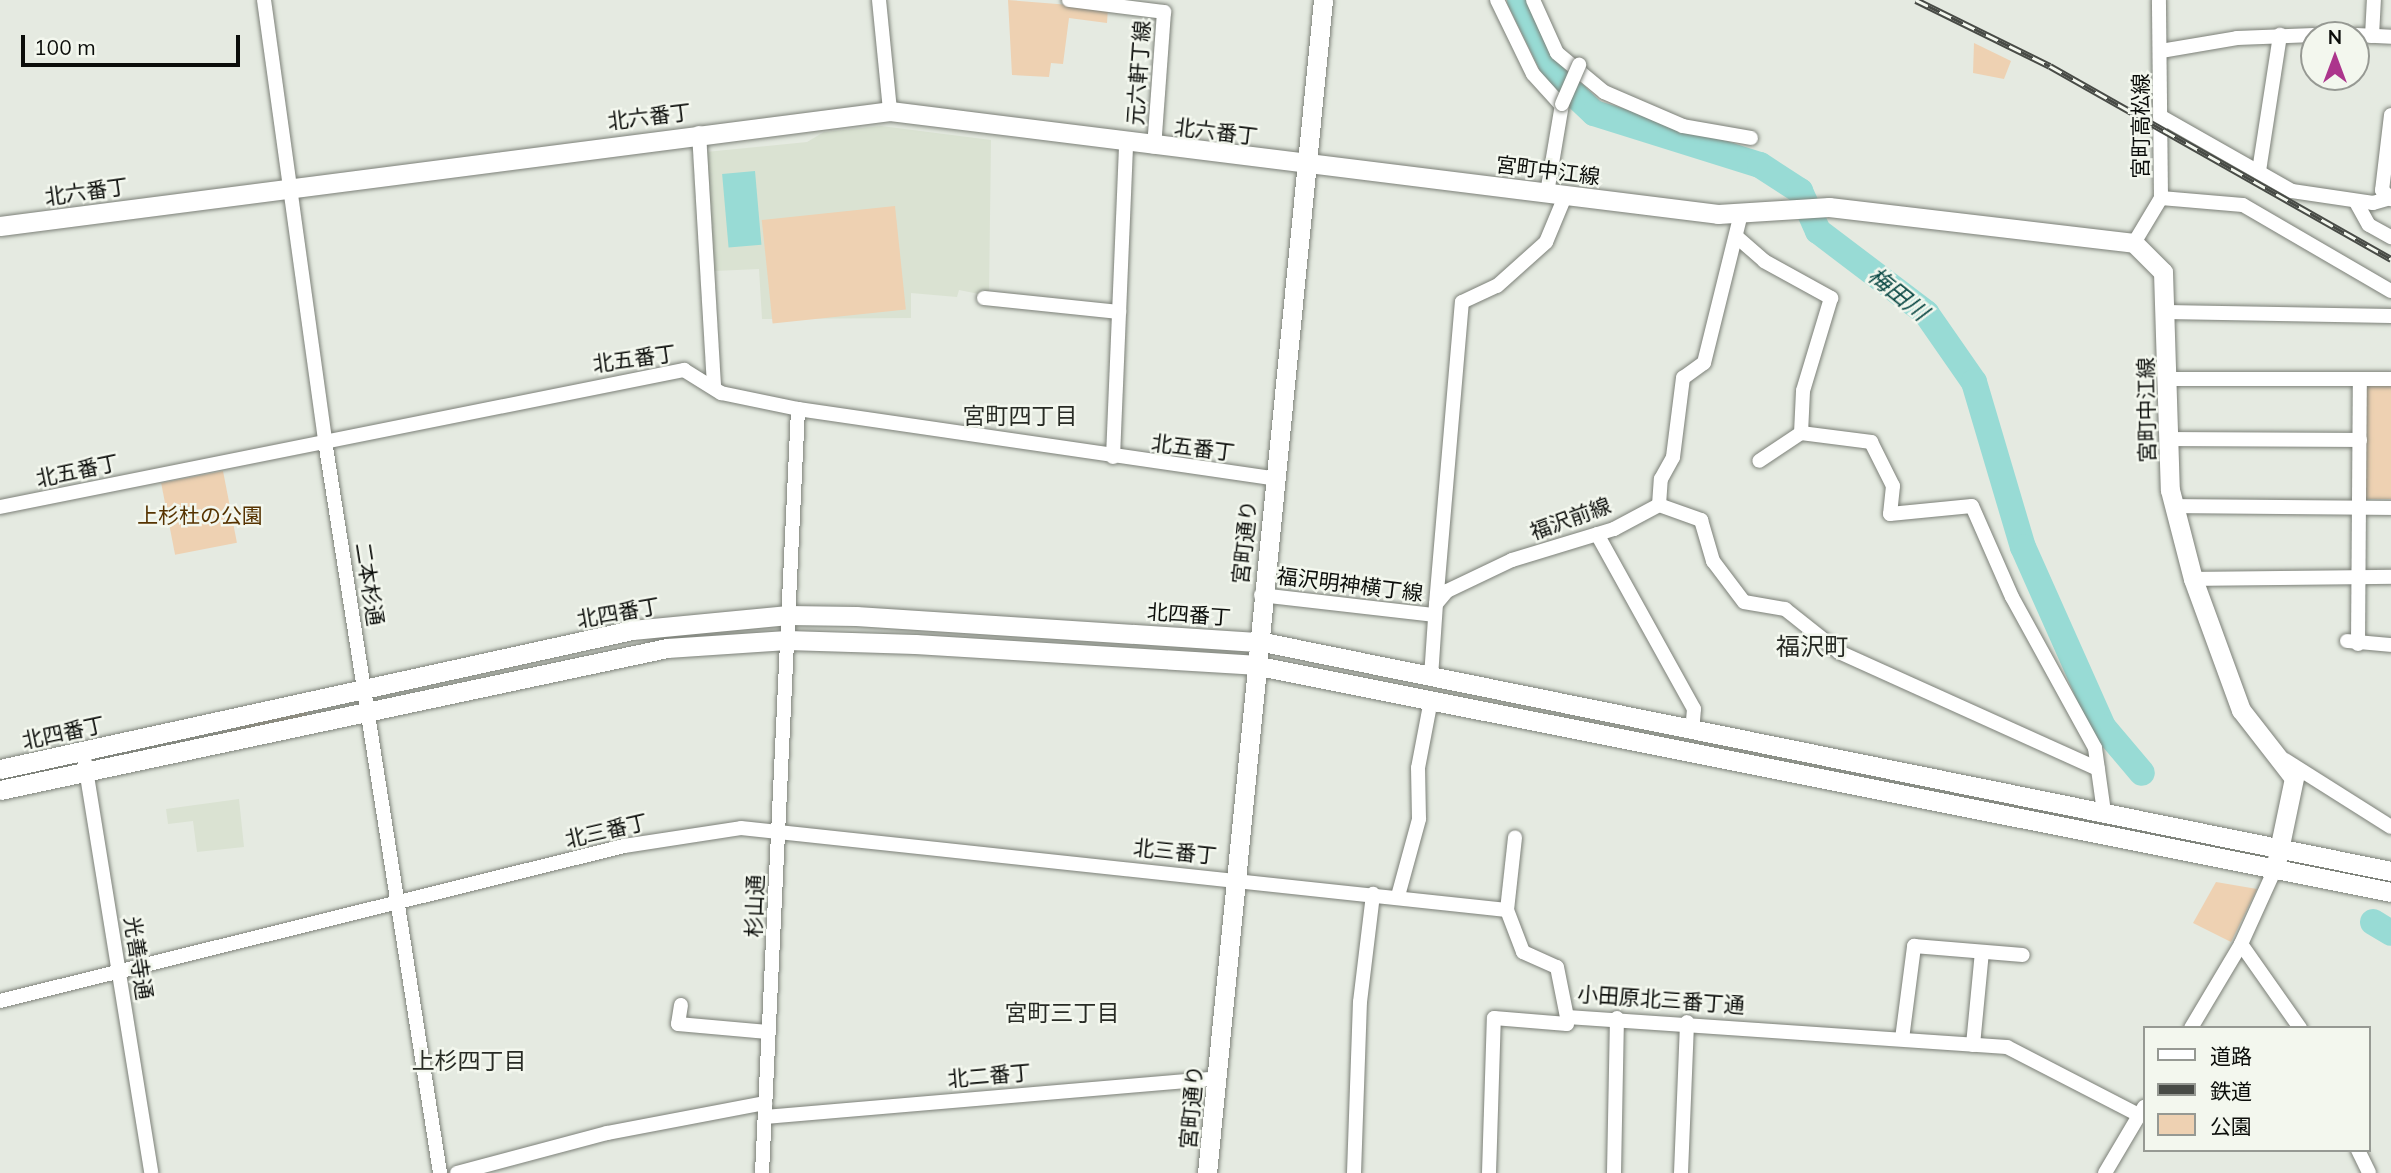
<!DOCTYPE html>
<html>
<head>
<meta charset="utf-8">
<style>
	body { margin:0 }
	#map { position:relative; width:2391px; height:1173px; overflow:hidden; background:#e5eae1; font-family:Mulish,"Noto Sans JP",sans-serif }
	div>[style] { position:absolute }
	.built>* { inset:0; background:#dae2d2 }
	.green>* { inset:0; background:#eed1b2; transform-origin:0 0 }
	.water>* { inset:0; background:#98dbd5; transform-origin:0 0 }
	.river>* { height:26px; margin:-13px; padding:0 13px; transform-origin:13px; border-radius:13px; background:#98dbd5 }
	.roads { filter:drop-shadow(0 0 2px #7c8078) drop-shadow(0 0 2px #7c8078) }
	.street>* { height:14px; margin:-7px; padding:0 7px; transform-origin:7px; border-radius:7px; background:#fff }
	.secondary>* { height:19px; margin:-9.5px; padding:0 9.5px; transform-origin:9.5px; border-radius:9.5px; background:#fff }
	.rail>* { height:7px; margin-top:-3.5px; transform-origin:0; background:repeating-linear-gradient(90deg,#f3f7ee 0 13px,#484b46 0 26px); box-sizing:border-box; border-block:2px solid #484b46 }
	.bridges { filter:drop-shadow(0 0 2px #7c8078) drop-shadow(0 0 2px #7c8078) }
	.street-bridge>* { height:14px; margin:-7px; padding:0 7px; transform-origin:7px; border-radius:7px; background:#fff }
	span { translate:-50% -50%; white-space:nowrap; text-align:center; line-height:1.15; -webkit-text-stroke:5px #f3f7ee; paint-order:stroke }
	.street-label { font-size:21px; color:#0b0d0a }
	.park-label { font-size:21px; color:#563300 }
	.water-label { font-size:23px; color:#084743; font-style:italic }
	.neighbourhood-label { font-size:23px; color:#282b25 }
	.quarter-label { font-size:24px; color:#282b25 }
	.legend { position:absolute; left:2143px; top:1026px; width:228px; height:126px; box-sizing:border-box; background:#f3f7ee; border:2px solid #969993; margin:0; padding:9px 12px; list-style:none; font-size:21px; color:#0b0d0a }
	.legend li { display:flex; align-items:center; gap:14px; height:35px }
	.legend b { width:35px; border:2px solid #969993 }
	.north { position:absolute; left:2300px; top:21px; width:70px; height:70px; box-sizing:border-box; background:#f3f7ee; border:2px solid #969993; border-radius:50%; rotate:0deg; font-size:19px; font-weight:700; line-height:28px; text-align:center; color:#0b0d0a }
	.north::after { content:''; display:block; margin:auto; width:24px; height:32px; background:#ac358c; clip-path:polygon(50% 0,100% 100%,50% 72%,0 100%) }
	.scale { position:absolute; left:21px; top:35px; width:219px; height:32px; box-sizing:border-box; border:4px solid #0b0d0a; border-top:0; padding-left:9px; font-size:21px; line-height:24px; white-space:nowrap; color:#0b0d0a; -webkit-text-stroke:5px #f3f7ee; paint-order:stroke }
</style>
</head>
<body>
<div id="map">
	<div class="built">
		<i style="clip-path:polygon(881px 126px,991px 140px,989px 296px,959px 290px,957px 297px,911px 293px,911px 318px,762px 319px,759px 269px,715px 271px,706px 152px,807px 142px,824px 132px)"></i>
		<i style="clip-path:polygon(239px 799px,244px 847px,197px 852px,193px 821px,168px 824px,166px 809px)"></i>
	</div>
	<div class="green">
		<i style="clip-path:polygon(1008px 0,1108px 8px,1107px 23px,1069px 18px,1063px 64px,1051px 63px,1049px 77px,1012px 75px)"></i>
		<i style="clip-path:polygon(1974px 43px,2011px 61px,2004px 79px,1973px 73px)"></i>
		<i style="left:895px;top:206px;width:104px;height:134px;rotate:84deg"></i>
		<i style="left:2365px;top:385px;width:26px;height:114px"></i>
		<i style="left:223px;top:471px;width:73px;height:63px;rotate:79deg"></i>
		<i style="left:305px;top:709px;width:7px;height:153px;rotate:74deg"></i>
		<i style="clip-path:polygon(2216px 882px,2257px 889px,2231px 942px,2193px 923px)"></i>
	</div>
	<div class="water">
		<i style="left:755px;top:171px;width:74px;height:33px;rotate:85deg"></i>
	</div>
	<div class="river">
		<i style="left:1520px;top:0;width:89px;rotate:64deg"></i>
		<i style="left:1559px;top:80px;width:48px;rotate:43.3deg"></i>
		<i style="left:1594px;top:113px;width:174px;rotate:17.4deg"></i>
		<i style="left:1760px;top:165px;width:48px;rotate:33deg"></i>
		<i style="left:1800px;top:191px;width:44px;rotate:65.8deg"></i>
		<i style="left:1818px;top:231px;width:136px;rotate:37.2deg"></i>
		<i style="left:1926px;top:313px;width:84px;rotate:55.2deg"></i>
		<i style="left:1974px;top:382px;width:172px;rotate:73.5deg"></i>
		<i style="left:2023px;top:547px;width:197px;rotate:66deg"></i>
		<i style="left:2103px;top:727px;width:60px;rotate:49.7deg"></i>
		<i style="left:2373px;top:922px;width:21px;rotate:31deg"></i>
	</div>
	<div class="roads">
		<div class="street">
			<i style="left:264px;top:0;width:445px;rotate:82.1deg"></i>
			<i style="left:325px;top:441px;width:741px;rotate:81.07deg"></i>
			<i style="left:879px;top:0;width:112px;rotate:84.3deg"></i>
			<i style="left:1069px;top:0;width:96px;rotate:7.2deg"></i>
			<i style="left:1164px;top:12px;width:135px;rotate:94.2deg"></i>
			<i style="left:1497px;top:0;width:82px;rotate:64.1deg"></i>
			<i style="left:1533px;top:74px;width:42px;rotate:47.9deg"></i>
			<i style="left:1533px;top:0;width:58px;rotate:65.6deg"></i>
			<i style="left:1557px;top:53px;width:61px;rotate:39.7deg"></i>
			<i style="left:1604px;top:92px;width:86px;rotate:23.3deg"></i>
			<i style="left:1683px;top:126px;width:69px;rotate:10deg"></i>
			<i style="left:2356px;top:35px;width:35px;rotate:3deg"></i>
			<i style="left:2372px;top:36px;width:36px;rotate:-87deg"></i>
			<i style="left:2161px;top:51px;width:77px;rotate:-9.7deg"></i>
			<i style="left:2237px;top:38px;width:77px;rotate:-2.2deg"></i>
			<i style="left:2391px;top:115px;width:76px;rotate:96.8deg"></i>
			<i style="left:2382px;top:190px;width:13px;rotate:45deg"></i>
			<i style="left:2160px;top:116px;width:152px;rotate:29.6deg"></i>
			<i style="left:2292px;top:191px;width:82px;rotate:8.4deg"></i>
			<i style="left:2373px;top:203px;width:19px;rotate:-16deg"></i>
			<i style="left:699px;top:133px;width:254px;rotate:86.6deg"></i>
			<i style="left:2259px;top:171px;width:138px;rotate:-81.2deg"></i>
			<i style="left:1547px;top:193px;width:90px;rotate:-80.4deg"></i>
			<i style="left:2161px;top:198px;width:82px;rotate:4.9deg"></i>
			<i style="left:2243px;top:205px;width:171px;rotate:30.2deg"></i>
			<i style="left:2356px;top:202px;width:26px;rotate:61deg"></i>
			<i style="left:2369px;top:225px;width:25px;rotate:29deg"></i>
			<i style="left:1738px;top:238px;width:35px;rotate:41deg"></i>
			<i style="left:1764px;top:261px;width:77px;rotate:28.9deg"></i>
			<i style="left:1831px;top:298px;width:97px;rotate:106.8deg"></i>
			<i style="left:1803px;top:391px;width:42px;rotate:92.7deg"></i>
			<i style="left:1801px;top:433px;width:50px;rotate:146.3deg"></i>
			<i style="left:2134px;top:243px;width:52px;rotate:-59deg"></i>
			<i style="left:2161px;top:198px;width:198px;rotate:-90.6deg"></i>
			<i style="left:984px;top:298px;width:136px;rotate:5.9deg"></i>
			<i style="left:2166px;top:312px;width:225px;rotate:1deg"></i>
			<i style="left:2168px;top:379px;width:223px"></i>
			<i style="left:1801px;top:433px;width:71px;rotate:7.3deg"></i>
			<i style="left:1871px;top:442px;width:49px;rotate:63.4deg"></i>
			<i style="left:1893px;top:486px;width:28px;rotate:96deg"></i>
			<i style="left:1890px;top:514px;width:82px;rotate:-5.6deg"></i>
			<i style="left:1972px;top:506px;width:99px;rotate:66.3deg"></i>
			<i style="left:2012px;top:597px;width:172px;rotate:61.2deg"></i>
			<i style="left:2095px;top:748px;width:65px;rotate:82deg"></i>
			<i style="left:2169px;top:439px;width:191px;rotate:0.3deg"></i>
			<i style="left:1113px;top:457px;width:313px;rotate:-87.6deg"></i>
			<i style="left:1659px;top:505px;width:45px;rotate:19.7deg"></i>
			<i style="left:1701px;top:520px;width:43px;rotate:73.7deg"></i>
			<i style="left:1713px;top:561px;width:51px;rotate:52.9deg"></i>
			<i style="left:1744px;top:602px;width:42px;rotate:9.7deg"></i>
			<i style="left:1785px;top:609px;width:69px;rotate:38.5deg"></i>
			<i style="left:1839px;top:652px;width:284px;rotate:24.3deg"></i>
			<i style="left:2173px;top:506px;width:218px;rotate:0.5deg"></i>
			<i style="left:0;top:507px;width:698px;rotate:-11.33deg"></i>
			<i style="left:684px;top:370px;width:44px;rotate:31.9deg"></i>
			<i style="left:721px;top:393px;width:79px;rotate:11.7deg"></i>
			<i style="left:798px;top:409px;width:480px;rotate:8.3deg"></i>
			<i style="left:1597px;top:534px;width:200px;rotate:61deg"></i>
			<i style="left:1694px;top:709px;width:22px;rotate:95deg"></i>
			<i style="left:2193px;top:579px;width:198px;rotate:-0.6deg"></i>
			<i style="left:1261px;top:595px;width:175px;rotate:6.6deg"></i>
			<i style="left:1436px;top:604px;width:303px;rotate:-85.1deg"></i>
			<i style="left:1462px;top:302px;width:38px;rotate:-25deg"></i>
			<i style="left:1497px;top:286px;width:66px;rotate:-41.9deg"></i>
			<i style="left:1546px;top:242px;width:52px;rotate:-67.4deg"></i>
			<i style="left:2347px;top:641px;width:44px;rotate:5.2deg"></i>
			<i style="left:2358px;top:644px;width:265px;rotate:-89.6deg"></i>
			<i style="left:1431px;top:677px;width:73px;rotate:-86.1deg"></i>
			<i style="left:1436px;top:604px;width:17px;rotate:-50deg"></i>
			<i style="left:1447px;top:591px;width:72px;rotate:-25.5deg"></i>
			<i style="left:1512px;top:560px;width:107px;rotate:-16.9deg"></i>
			<i style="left:1614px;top:529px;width:51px;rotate:-28.1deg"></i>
			<i style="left:1659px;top:505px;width:26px;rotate:-86deg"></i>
			<i style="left:1661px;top:479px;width:25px;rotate:-61deg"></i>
			<i style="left:1673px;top:457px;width:80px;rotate:-82.8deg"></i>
			<i style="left:1683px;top:378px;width:26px;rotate:-36deg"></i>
			<i style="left:1704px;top:363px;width:154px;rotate:-76.1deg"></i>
			<i style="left:83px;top:751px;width:427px;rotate:80.8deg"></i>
			<i style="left:2285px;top:760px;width:125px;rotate:32.3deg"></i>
			<i style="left:1398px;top:896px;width:80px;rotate:-74.7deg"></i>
			<i style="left:1419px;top:819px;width:51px;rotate:-91.1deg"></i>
			<i style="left:1418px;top:768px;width:69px;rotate:-79.2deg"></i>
			<i style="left:1507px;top:910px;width:73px;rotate:-83.7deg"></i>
			<i style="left:2241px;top:944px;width:103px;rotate:54.9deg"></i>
			<i style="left:0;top:1001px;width:643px;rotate:-13.95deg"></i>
			<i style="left:624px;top:846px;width:118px;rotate:-8.7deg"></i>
			<i style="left:741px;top:828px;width:770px;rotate:6.11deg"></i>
			<i style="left:1507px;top:910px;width:45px;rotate:69.1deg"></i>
			<i style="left:1523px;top:952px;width:37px;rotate:24deg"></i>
			<i style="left:1557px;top:967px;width:51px;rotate:78.7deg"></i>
			<i style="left:681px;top:1005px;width:19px;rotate:99deg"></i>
			<i style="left:678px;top:1024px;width:90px;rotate:5.1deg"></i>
			<i style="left:1567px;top:1017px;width:441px;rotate:3.9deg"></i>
			<i style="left:2007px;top:1047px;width:148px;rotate:27.3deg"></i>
			<i style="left:2191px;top:1028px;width:98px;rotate:-59.2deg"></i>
			<i style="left:2241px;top:944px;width:82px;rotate:-65.6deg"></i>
			<i style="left:1902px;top:1039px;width:94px;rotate:-82.6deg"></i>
			<i style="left:1914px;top:946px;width:109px;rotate:4.7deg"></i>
			<i style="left:1973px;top:1045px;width:93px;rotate:-84.5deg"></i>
			<i style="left:766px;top:1117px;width:453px;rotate:-4.9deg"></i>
			<i style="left:2358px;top:1150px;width:25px;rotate:64deg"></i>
			<i style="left:457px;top:1173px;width:155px;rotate:-14.9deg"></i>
			<i style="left:607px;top:1133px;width:161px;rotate:-10.8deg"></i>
			<i style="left:762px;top:1173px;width:765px;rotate:-87.3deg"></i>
			<i style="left:1354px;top:1173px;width:171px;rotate:-88deg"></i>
			<i style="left:1360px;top:1002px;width:109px;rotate:-83.1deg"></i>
			<i style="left:1489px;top:1173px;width:155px;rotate:-88.2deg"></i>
			<i style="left:1494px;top:1018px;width:73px;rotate:4.7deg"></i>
			<i style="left:1567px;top:1024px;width:7px;rotate:-90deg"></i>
			<i style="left:1614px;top:1173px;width:155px;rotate:-88.9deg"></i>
			<i style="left:1681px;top:1173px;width:151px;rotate:-87.7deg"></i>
			<i style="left:2105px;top:1173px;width:77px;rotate:-59.4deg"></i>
		</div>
		<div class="secondary">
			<i style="left:0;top:226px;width:897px;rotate:-7.36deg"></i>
			<i style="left:890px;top:111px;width:834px;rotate:7.09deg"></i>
			<i style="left:1718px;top:214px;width:111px;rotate:-3.6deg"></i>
			<i style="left:1829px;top:207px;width:307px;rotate:6.7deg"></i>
			<i style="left:2134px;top:243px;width:41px;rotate:45deg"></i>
			<i style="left:2163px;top:272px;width:218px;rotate:88.2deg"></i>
			<i style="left:2170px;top:490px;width:92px;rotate:75.5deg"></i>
			<i style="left:2193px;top:579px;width:140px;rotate:69.9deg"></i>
			<i style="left:2241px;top:710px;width:86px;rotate:52.1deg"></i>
			<i style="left:2294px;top:778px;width:93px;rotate:101.8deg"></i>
			<i style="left:0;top:769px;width:647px;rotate:-12.4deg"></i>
			<i style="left:632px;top:630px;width:157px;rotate:-5.5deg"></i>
			<i style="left:788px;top:615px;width:68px;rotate:0.8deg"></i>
			<i style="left:856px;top:616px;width:413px;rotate:3.7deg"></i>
			<i style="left:1268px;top:643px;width:1146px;rotate:11.48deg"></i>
			<i style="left:0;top:790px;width:682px;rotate:-12.02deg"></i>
			<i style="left:667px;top:648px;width:120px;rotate:-3.8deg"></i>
			<i style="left:787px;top:640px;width:128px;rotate:1.8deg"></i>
			<i style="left:915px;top:644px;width:340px;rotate:3.5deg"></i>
			<i style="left:1254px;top:665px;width:1159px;rotate:11.29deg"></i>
			<i style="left:1207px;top:1173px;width:1179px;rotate:-84.35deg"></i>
		</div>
	</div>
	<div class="rail">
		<i style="left:1916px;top:0;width:149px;rotate:26.2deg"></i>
		<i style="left:2050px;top:66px;width:392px;rotate:29.5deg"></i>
	</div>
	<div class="bridges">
		<div class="street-bridge">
			<i style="left:1562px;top:104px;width:43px;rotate:-66.4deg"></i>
		</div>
	</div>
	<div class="street-label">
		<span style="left:1138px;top:73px;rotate:-86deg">元六軒丁線</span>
		<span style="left:649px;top:116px;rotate:-7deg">北六番丁</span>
		<span style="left:2140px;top:126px;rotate:-90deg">宮町高松線</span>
		<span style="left:1216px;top:131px;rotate:7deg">北六番丁</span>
		<span style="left:1548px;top:170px;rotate:7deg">宮町中江線</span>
		<span style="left:86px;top:191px;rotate:-8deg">北六番丁</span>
		<span style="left:634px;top:358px;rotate:-8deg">北五番丁</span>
		<span style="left:2146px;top:410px;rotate:-91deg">宮町中江線</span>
		<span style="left:1193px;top:447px;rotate:7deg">北五番丁</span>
		<span style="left:77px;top:470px;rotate:-12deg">北五番丁</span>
		<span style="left:1570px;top:518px;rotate:-20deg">福沢前線</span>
		<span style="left:1244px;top:542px;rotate:-84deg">宮町通り</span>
		<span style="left:370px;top:584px;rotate:81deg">二本杉通</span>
		<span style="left:1350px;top:584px;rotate:7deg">福沢明神横丁線</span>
		<span style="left:618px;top:612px;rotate:-10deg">北四番丁</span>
		<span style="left:1189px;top:614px;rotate:4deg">北四番丁</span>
		<span style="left:63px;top:732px;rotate:-12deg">北四番丁</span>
		<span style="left:606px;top:830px;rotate:-13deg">北三番丁</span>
		<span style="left:1175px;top:851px;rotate:6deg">北三番丁</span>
		<span style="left:754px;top:906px;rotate:-88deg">杉山通</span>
		<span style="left:139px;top:958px;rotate:81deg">光善寺通</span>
		<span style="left:1661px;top:999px;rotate:4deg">小田原北三番丁通</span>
		<span style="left:989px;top:1075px;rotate:-5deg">北二番丁</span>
		<span style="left:1191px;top:1107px;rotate:-85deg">宮町通り</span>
	</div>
	<div class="park-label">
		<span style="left:200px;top:515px">上杉杜の公園</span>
	</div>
	<div class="water-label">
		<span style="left:1898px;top:294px;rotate:39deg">梅田川</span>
	</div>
	<div class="neighbourhood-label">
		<span style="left:1020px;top:416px">宮町四丁目</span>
		<span style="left:1062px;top:1013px">宮町三丁目</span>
		<span style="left:469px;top:1061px">上杉四丁目</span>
	</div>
	<div class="quarter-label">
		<span style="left:1812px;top:647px">福沢町</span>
	</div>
	<ul class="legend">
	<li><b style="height:9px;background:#fff"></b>道路</li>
	<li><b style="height:9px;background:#484b46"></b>鉄道</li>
	<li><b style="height:19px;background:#eed1b2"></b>公園</li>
	</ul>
	<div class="north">N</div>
	<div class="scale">100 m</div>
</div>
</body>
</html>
